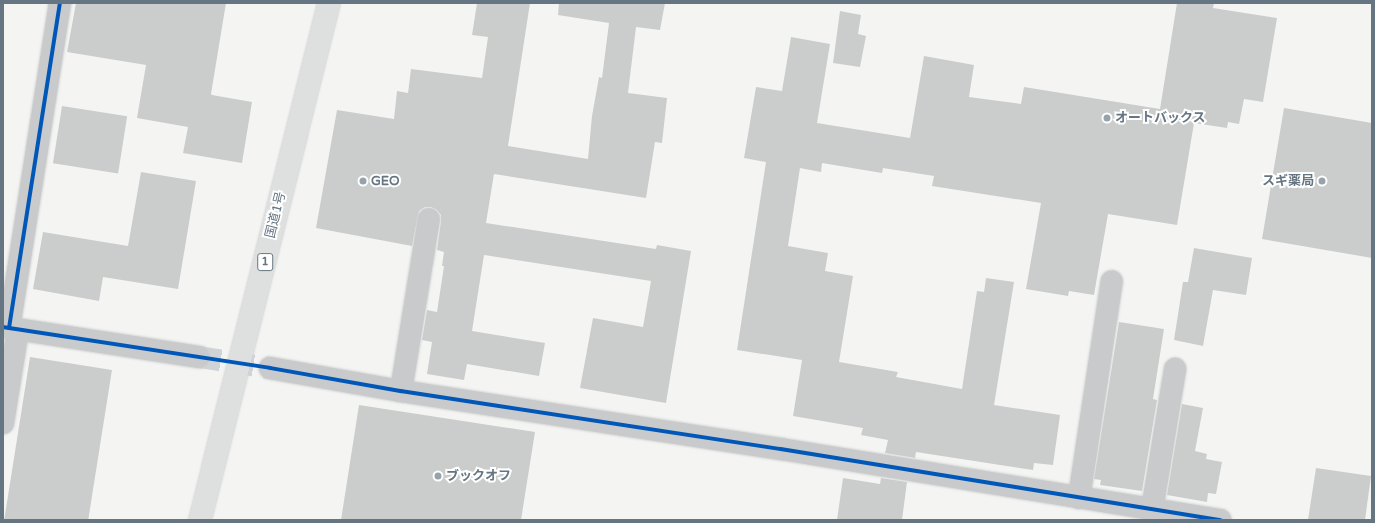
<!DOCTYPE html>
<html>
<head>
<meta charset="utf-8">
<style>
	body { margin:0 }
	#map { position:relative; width:1375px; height:523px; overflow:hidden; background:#f4f4f3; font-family:"Varela Round","Noto Sans JP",sans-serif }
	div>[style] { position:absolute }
	.building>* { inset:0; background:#cbcdcd; transform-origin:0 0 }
	.minor-tunnel>* { height:22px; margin-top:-11px; transform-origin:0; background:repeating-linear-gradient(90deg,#d0d4d7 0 22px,transparent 0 33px) }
	.roads { filter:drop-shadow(0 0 1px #d1d2d2) drop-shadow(0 0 1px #d1d2d2) }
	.minor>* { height:22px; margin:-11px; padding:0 11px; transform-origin:11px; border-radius:11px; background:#c9cacb }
	.highway>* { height:22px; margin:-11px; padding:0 11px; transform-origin:11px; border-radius:11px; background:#dedfdf }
	.cycleway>* { height:4px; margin:-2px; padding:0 2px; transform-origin:2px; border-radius:2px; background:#0057b8 }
	.dots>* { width:11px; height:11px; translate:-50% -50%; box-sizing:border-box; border:2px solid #fff; border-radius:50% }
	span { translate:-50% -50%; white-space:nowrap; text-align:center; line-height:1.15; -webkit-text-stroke:4px #fff; paint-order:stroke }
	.shield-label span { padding:1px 3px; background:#fff; border:1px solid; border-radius:3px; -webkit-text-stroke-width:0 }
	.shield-label { font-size:12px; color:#657682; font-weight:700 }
	.poi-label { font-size:13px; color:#657682; font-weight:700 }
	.left { translate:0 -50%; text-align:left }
	.right { translate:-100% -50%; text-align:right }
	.street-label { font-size:13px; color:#657682 }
	.frame { position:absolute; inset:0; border:4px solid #657682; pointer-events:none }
</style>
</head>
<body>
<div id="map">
	<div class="building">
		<i style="clip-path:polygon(76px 3px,226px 3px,211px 94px,212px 95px,252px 102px,242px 163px,183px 153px,188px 127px,137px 118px,146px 65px,67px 52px)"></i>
		<i style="clip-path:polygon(477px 3px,530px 3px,508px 146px,588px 159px,592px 116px,599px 77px,602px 78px,609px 23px,558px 15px,559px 3px,665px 3px,660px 30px,636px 27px,628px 93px,667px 98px,662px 143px,655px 142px,646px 198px,494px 174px,486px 223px,656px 249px,657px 245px,691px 251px,666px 403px,580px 388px,593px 318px,643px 327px,651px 281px,484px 255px,472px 331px,545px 343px,539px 376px,467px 364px,464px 380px,427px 374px,432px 342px,422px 340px,427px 310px,437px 312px,444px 266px,442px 266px,444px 252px,437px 250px,441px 221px,441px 215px,437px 210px,431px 207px,425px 207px,419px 211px,412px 246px,316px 228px,337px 110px,394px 119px,397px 91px,408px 93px,411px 69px,482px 78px,488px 37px,472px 35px)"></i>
		<i style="clip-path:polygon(1177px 3px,1214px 3px,1213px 8px,1277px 18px,1263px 102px,1244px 99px,1239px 124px,1228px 122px,1227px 128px,1194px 123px,1177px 225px,1108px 214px,1094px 295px,1069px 291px,1068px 296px,1026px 289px,1041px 203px,932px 186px,934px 176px,883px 168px,882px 173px,822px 163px,821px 172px,800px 168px,788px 246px,828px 253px,825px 271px,853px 276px,839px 362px,898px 372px,896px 377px,962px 389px,977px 291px,984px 292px,986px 278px,1014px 282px,994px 405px,1060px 415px,1053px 465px,1034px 463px,1033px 470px,916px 452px,915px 458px,885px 453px,888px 440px,861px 435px,863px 428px,793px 416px,802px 360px,737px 350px,766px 162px,744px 158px,756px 87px,782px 91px,791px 37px,830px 44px,817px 123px,910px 138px,924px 56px,974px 65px,969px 97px,1021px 104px,1024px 87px,1160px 109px)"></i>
		<i style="clip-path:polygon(840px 11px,861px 15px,858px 34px,866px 36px,860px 67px,833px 63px)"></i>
		<i style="left:62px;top:106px;width:66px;height:58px;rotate:9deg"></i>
		<i style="clip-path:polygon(1284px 108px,1372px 123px,1372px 258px,1262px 239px)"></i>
		<i style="clip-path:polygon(141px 172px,196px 181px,178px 289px,103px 277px,99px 301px,33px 289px,43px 232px,128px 246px)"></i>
		<i style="clip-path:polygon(1194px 248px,1252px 258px,1246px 295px,1213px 290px,1203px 346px,1174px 340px,1183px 282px,1188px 282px)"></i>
		<i style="clip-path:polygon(1119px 322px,1164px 329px,1153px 399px,1157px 400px,1142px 491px,1100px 485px,1101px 480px,1094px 479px)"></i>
		<i style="left:30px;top:357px;width:83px;height:165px;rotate:9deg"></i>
		<i style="clip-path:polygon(1182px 404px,1203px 408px,1195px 451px,1207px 454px,1206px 459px,1222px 462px,1216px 494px,1208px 493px,1207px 502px,1167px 495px)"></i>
		<i style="clip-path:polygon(359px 405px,535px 432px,521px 520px,341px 520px)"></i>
		<i style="clip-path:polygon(1316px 468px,1371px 476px,1365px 520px,1308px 520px)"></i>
		<i style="clip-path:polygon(843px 478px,880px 484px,881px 478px,907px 482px,902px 520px,837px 520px)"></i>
	</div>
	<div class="minor-tunnel">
		<i style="left:199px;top:357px;width:72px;rotate:8.8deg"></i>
	</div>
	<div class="roads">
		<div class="minor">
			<i style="left:3px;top:327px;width:198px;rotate:8.7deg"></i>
			<i style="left:9px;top:328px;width:329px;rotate:-81.1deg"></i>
			<i style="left:270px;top:368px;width:133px;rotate:10deg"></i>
			<i style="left:401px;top:391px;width:384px;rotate:8.7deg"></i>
			<i style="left:781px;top:449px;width:445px;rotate:9.2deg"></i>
			<i style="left:401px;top:391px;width:174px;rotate:-80.8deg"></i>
			<i style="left:3px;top:423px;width:95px;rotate:-80.9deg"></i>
			<i style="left:1079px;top:498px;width:219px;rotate:-81.4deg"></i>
			<i style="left:1152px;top:510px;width:143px;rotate:-80.7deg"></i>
		</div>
		<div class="highway">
			<i style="left:200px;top:520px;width:533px;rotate:-75.99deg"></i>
		</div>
	</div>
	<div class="cycleway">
		<i style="left:3px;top:327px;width:270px;rotate:8.7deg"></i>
		<i style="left:270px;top:368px;width:133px;rotate:10deg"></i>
		<i style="left:401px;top:391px;width:384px;rotate:8.7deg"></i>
		<i style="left:781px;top:449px;width:445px;rotate:9.2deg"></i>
		<i style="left:9px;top:328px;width:329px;rotate:-81.1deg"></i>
	</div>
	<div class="dots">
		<i style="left:1107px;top:118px;background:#97a2aa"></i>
		<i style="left:363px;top:181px;background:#97a2aa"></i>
		<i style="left:1322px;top:181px;background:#97a2aa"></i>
		<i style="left:438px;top:476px;background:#97a2aa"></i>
	</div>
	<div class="shield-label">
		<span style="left:265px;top:262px">1</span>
	</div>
	<div class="poi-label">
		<span class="left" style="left:1115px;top:118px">オートバックス</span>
		<span class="left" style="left:371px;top:181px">GEO</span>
		<span class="right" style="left:1314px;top:181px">スギ薬局</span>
		<span class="left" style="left:446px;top:476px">ブックオフ</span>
	</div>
	<div class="street-label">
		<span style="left:276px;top:215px;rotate:-76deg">国道1号</span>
	</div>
	<div class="frame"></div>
</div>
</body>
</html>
